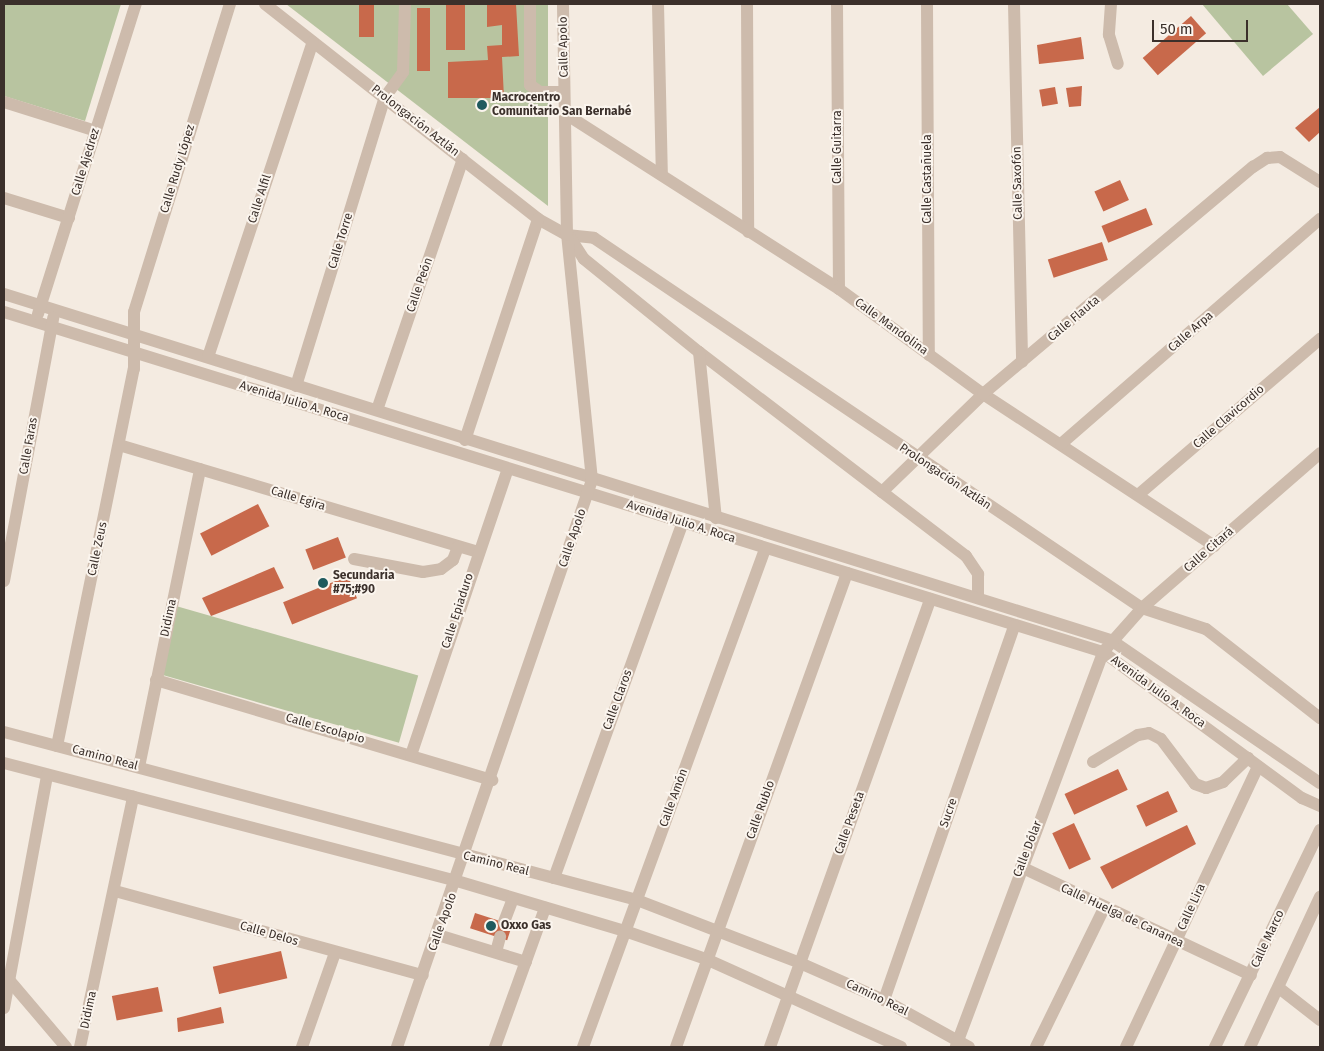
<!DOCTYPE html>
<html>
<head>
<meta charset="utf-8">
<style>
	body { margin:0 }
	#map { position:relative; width:1324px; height:1051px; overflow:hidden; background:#f4ebe1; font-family:"Fira Sans",sans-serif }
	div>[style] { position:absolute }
	.green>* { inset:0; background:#b8c4a0; transform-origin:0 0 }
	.building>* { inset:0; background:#c8694b; transform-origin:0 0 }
	.minor>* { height:12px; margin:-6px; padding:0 6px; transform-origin:6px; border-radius:6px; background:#cdbbac }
	.dots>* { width:14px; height:14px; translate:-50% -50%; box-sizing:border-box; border:2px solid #fbf5ee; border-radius:50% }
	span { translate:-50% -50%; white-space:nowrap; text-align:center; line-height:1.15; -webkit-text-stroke:4px #fbf5ee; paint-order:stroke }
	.street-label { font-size:12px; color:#3b302b }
	.poi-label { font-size:12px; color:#3b302b; font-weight:700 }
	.left { translate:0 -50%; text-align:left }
	.frame { position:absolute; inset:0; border:5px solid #3b302b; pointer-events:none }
	.scale { position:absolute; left:1152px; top:20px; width:96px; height:22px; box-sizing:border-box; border:2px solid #3b302b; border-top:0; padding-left:6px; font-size:15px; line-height:18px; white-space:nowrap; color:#3b302b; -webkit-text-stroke:4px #fbf5ee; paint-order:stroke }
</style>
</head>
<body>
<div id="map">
	<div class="green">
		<i style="clip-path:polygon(4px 4px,121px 4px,85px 121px,4px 96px)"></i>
		<i style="clip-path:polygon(286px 4px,548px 4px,548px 206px)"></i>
		<i style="clip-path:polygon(1202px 4px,1287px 4px,1313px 34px,1263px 76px)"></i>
		<i style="left:176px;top:606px;width:252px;height:70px;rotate:16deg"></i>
	</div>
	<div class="building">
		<i style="left:359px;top:4px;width:15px;height:33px"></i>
		<i style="left:446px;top:4px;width:19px;height:46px"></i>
		<i style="clip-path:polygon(487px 4px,516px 4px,519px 56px,502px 57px,504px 98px,448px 98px,448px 62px,488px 60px,487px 46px,502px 45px,502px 25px,487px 27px)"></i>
		<i style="left:430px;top:8px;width:63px;height:13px;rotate:90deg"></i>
		<i style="left:1191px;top:16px;width:23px;height:64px;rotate:49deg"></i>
		<i style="clip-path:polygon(1081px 37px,1084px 59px,1039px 64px,1037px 45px)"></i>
		<i style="clip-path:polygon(1082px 86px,1081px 106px,1069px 107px,1066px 88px)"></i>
		<i style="left:1055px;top:87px;width:17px;height:16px;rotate:80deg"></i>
		<i style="clip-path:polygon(1320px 107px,1320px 132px,1309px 142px,1295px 128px)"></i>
		<i style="left:1120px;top:180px;width:22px;height:28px;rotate:66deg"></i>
		<i style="left:1146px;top:208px;width:18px;height:48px;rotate:68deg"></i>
		<i style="left:1102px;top:242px;width:19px;height:57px;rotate:72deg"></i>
		<i style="left:258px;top:504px;width:25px;height:65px;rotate:63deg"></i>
		<i style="left:338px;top:537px;width:22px;height:35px;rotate:69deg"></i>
		<i style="clip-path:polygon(274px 567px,284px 588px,211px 616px,202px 598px)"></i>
		<i style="left:348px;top:576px;width:24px;height:70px;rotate:68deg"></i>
		<i style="left:1118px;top:769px;width:23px;height:59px;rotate:65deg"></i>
		<i style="left:1168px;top:791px;width:23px;height:35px;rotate:65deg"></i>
		<i style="left:1074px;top:823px;width:40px;height:24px;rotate:65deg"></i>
		<i style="clip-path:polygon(1187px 825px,1196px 844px,1112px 889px,1100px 867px)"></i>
		<i style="left:475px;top:913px;width:39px;height:16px;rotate:18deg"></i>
		<i style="left:281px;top:951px;width:28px;height:70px;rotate:77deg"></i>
		<i style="left:158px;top:987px;width:25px;height:47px;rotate:79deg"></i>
		<i style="clip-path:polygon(221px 1007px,224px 1023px,178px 1032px,177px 1018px)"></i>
	</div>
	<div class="minor">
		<i style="left:265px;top:4px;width:347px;rotate:38.2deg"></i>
		<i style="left:538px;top:219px;width:33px;rotate:29deg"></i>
		<i style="left:567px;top:235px;width:27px;rotate:6deg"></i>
		<i style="left:594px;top:238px;width:661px;rotate:34.03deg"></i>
		<i style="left:1142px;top:608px;width:67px;rotate:18.2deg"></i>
		<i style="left:1206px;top:629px;width:145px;rotate:38deg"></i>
		<i style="left:530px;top:4px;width:81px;rotate:90deg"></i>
		<i style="left:530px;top:85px;width:12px;rotate:35deg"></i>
		<i style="left:540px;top:92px;width:24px"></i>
		<i style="left:658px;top:4px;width:171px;rotate:88.7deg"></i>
		<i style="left:747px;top:4px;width:228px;rotate:89.7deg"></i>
		<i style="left:837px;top:4px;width:285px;rotate:89.6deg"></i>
		<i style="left:927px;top:4px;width:351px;rotate:89.7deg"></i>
		<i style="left:1014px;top:4px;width:358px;rotate:88.7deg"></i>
		<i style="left:1111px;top:4px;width:31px;rotate:94deg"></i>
		<i style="left:1109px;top:35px;width:30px;rotate:73deg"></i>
		<i style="left:4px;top:102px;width:96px;rotate:17.5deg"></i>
		<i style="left:564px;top:113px;width:326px;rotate:32.6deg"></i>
		<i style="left:839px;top:289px;width:178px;rotate:36.1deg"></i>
		<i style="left:983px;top:394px;width:277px;rotate:33.3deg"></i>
		<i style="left:4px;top:198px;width:68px;rotate:17.1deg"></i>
		<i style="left:569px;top:236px;width:27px;rotate:57deg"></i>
		<i style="left:584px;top:259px;width:148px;rotate:39deg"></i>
		<i style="left:699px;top:352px;width:336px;rotate:37.4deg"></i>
		<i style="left:966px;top:556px;width:22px;rotate:56deg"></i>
		<i style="left:978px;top:574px;width:24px;rotate:90deg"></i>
		<i style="left:4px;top:294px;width:1160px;rotate:17.36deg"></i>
		<i style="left:1111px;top:640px;width:253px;rotate:34.4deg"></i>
		<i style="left:4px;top:312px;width:1150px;rotate:17.19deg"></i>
		<i style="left:1103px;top:652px;width:247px;rotate:36.3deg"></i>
		<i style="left:1302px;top:798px;width:20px;rotate:24deg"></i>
		<i style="left:38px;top:314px;width:325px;rotate:-72.5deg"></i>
		<i style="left:699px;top:352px;width:167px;rotate:84.2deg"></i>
		<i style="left:208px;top:357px;width:332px;rotate:-71.6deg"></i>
		<i style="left:296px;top:386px;width:302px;rotate:-72.9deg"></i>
		<i style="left:385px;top:97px;width:31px;rotate:-54deg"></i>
		<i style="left:403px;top:72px;width:68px;rotate:-88.3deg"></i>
		<i style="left:377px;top:410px;width:265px;rotate:-71.1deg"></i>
		<i style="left:465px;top:440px;width:233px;rotate:-71.7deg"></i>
		<i style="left:1061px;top:444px;width:343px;rotate:-41deg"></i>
		<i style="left:119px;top:445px;width:374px;rotate:16.6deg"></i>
		<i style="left:882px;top:492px;width:141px;rotate:-44.1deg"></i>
		<i style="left:983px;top:394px;width:353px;rotate:-40.1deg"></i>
		<i style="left:1253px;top:167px;width:17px;rotate:-33deg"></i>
		<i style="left:1267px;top:158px;width:13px;rotate:-4deg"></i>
		<i style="left:1280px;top:157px;width:47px;rotate:32deg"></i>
		<i style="left:1138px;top:495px;width:240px;rotate:-40.6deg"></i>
		<i style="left:354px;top:559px;width:70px;rotate:10.7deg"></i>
		<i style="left:423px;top:572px;width:18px;rotate:-9deg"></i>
		<i style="left:441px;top:569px;width:15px;rotate:-37deg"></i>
		<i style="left:453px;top:560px;width:14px;rotate:-69deg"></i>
		<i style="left:4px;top:581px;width:268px;rotate:-79.4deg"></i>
		<i style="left:156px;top:680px;width:351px;rotate:16.6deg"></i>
		<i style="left:4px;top:732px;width:655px;rotate:14.86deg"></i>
		<i style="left:637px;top:900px;width:175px;rotate:21.1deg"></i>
		<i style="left:800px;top:963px;width:92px;rotate:23.8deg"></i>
		<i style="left:884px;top:1000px;width:97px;rotate:28.9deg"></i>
		<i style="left:57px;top:746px;width:385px;rotate:-78.5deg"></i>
		<i style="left:134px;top:369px;width:57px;rotate:-90deg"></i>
		<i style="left:134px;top:312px;width:323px;rotate:-72.7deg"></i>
		<i style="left:411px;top:755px;width:302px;rotate:-71.3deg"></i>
		<i style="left:1093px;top:762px;width:52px;rotate:-31deg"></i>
		<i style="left:1138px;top:735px;width:11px;rotate:-10deg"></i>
		<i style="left:1149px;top:733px;width:13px;rotate:27deg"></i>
		<i style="left:1161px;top:739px;width:56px;rotate:52.9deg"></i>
		<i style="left:1195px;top:784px;width:12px;rotate:20deg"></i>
		<i style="left:1206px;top:788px;width:18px;rotate:-19deg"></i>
		<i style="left:1223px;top:782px;width:35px;rotate:-44deg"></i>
		<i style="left:4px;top:763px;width:468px;rotate:14.6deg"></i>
		<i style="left:457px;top:881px;width:175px;rotate:16.6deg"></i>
		<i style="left:625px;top:931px;width:86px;rotate:19.1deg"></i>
		<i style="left:706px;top:959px;width:214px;rotate:24.3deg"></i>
		<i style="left:139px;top:767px;width:304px;rotate:-78.4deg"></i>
		<i style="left:1021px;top:867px;width:254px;rotate:25.2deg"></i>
		<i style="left:554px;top:878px;width:379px;rotate:-70.1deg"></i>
		<i style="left:115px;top:891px;width:319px;rotate:15.3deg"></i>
		<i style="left:504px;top:922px;width:25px;rotate:-69deg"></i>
		<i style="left:438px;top:935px;width:92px;rotate:17.1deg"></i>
		<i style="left:496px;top:952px;width:16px;rotate:-75deg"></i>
		<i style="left:9px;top:980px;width:88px;rotate:49.6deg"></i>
		<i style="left:1279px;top:988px;width:52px;rotate:38deg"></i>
		<i style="left:884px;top:1000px;width:396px;rotate:-70.8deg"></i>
		<i style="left:4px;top:1008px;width:237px;rotate:-79.5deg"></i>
		<i style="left:956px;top:1046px;width:421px;rotate:-69.5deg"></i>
		<i style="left:1103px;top:652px;width:59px;rotate:-48.4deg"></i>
		<i style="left:1142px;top:608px;width:236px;rotate:-41deg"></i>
		<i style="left:80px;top:1047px;width:256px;rotate:-78deg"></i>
		<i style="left:302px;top:1047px;width:100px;rotate:-70.7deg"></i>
		<i style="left:397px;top:1047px;width:600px;rotate:-71.02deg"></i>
		<i style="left:592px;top:480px;width:246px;rotate:-95.8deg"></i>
		<i style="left:567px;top:235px;width:231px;rotate:-91deg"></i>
		<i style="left:495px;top:1047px;width:148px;rotate:-70.2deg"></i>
		<i style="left:583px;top:1047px;width:530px;rotate:-69.92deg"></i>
		<i style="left:676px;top:1047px;width:504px;rotate:-70.16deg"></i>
		<i style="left:770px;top:1047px;width:476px;rotate:-70.3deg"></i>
		<i style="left:1036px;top:1047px;width:155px;rotate:-63.9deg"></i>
		<i style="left:1126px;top:1047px;width:310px;rotate:-64.8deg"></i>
		<i style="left:1215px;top:1047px;width:241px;rotate:-64.2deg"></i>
		<i style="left:1250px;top:1047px;width:166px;rotate:-65deg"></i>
	</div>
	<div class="dots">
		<i style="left:482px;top:105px;background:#1f5a5e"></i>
		<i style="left:323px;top:583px;background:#1f5a5e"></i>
		<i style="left:491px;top:926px;background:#1f5a5e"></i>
	</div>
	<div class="street-label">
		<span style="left:564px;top:47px;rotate:-91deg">Calle Apolo</span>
		<span style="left:415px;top:121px;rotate:38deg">Prolongación Aztlán</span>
		<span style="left:838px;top:147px;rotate:-90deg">Calle Guitarra</span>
		<span style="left:86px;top:162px;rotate:-73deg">Calle Ajedrez</span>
		<span style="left:178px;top:169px;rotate:-73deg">Calle Rudy López</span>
		<span style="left:928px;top:179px;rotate:-90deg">Calle Castañuela</span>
		<span style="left:1018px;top:183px;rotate:-91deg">Calle Saxofón</span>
		<span style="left:260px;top:199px;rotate:-72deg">Calle Alfil</span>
		<span style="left:341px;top:241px;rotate:-73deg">Calle Torre</span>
		<span style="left:420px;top:285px;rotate:-71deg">Calle Peón</span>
		<span style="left:1074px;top:319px;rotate:-40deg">Calle Flauta</span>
		<span style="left:891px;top:327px;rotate:36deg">Calle Mandolina</span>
		<span style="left:1191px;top:332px;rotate:-41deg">Calle Arpa</span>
		<span style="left:294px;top:402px;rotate:17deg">Avenida Julio A. Roca</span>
		<span style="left:1229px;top:417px;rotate:-41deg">Calle Clavicordio</span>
		<span style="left:29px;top:446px;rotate:-80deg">Calle Faras</span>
		<span style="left:945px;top:477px;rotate:34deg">Prolongación Aztlán</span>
		<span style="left:298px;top:499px;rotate:17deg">Calle Egira</span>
		<span style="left:681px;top:522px;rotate:18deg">Avenida Julio A. Roca</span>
		<span style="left:573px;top:538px;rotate:-71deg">Calle Apolo</span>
		<span style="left:98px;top:549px;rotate:-78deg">Calle Zeus</span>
		<span style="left:1209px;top:550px;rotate:-41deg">Calle Citará</span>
		<span style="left:458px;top:611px;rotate:-72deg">Calle Epiaduro</span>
		<span style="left:169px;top:618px;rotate:-78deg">Didima</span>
		<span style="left:1158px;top:692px;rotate:36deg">Avenida Julio A. Roca</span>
		<span style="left:618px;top:700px;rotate:-70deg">Calle Claros</span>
		<span style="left:325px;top:729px;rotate:16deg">Calle Escolapio</span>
		<span style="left:105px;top:758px;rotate:15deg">Camino Real</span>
		<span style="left:674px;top:798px;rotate:-70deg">Calle Amón</span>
		<span style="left:761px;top:810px;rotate:-70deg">Calle Rublo</span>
		<span style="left:949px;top:813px;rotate:-71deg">Sucre</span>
		<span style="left:850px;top:823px;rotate:-70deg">Calle Peseta</span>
		<span style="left:1028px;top:849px;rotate:-69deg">Calle Dólar</span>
		<span style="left:496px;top:864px;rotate:14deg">Camino Real</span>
		<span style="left:1192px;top:907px;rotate:-65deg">Calle Lira</span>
		<span style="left:1122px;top:916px;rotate:25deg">Calle Huelga de Cananea</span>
		<span style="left:443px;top:922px;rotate:-70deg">Calle Apolo</span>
		<span style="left:269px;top:934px;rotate:16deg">Calle Delos</span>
		<span style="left:1268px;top:939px;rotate:-65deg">Calle Marco</span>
		<span style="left:877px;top:998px;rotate:26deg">Camino Real</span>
		<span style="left:89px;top:1010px;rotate:-78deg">Didima</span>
	</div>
	<div class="poi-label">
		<span class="left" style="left:492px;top:105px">Macrocentro<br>Comunitario San Bernabé</span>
		<span class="left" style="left:333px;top:583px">Secundaria<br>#75;#90</span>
		<span class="left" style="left:501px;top:926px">Oxxo Gas</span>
	</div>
	<div class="frame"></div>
	<div class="scale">50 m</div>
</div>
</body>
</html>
